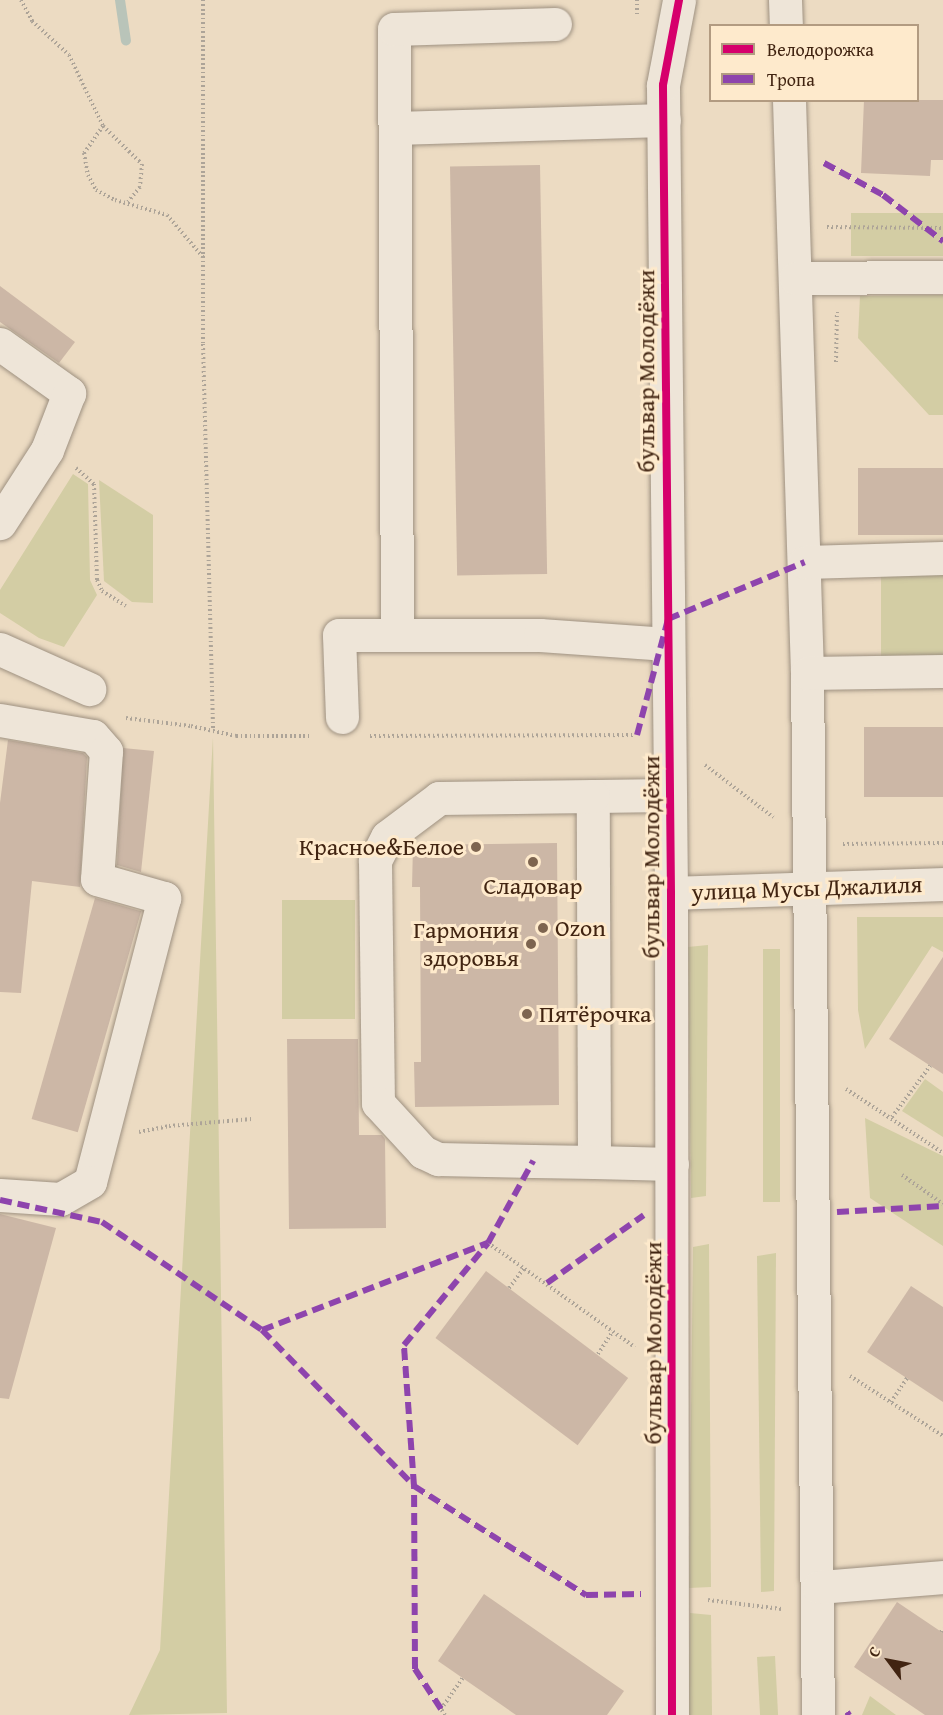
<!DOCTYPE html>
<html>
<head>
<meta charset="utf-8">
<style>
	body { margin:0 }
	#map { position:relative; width:943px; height:1715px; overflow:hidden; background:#ecdbc2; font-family:"Gentium Book Plus",serif }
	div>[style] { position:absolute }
	.green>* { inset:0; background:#d3cda4; transform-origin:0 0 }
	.stream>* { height:10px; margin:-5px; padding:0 5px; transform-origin:5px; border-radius:5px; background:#b9c4b9 }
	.building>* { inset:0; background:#ccb7a6; transform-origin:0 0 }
	.path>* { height:4px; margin-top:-2px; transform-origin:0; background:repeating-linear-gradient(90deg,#ada498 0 1.5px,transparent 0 4.5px) }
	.roads { filter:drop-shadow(0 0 2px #9e9181) drop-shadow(0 0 2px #9e9181) }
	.minor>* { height:33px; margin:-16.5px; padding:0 16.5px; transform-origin:16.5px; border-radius:16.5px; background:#eee5d8 }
	.quiet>* { height:6px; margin-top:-3px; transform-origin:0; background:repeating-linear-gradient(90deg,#8e44ad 0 12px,transparent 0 18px) }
	.cycleway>* { height:8px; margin:-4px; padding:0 4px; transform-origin:4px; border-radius:4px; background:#d6006c }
	.dots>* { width:16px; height:16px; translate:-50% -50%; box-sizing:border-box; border:3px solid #feeacc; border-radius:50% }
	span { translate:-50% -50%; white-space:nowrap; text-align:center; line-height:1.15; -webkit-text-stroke:6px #feeacc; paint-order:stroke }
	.street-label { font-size:24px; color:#412411 }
	.poi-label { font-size:24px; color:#412411 }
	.right { translate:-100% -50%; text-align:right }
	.left { translate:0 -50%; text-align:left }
	.legend { position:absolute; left:709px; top:24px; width:210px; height:78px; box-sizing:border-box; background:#feeacc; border:2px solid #b29b81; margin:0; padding:8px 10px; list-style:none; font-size:18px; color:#412411 }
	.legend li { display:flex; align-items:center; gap:12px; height:30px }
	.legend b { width:30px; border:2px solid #b29b81 }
	.north { position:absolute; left:859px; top:1631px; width:60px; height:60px; -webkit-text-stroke:4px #feeacc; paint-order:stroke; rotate:302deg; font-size:16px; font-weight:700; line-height:24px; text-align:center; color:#412411 }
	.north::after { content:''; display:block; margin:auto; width:21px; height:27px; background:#412411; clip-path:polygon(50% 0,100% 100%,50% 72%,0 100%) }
</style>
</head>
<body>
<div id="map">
	<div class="green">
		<i style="left:851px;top:213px;width:92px;height:43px"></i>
		<i style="clip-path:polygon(943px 295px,943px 415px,929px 415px,858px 338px,860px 296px)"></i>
		<i style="clip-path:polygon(73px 474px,88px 484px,90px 580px,97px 595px,64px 647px,39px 638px,0 613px,0 590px)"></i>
		<i style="clip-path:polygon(99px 480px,153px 515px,153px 603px,132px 602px,104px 581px)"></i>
		<i style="left:943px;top:558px;width:113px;height:62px;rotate:90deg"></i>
		<i style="clip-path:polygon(213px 737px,227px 1713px,129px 1715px,160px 1650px)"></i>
		<i style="left:282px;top:900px;width:73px;height:119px"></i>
		<i style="clip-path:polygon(857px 917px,943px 917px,943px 952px,932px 946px,865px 1049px,858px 1010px)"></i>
		<i style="clip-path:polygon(708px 945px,706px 1196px,691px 1198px,688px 947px)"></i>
		<i style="left:763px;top:949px;width:17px;height:253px"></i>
		<i style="clip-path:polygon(925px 1079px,943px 1092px,943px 1137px,902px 1111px)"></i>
		<i style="clip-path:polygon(865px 1118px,943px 1156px,943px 1246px,870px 1198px)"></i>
		<i style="clip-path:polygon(709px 1244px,711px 1587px,689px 1588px,693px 1247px)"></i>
		<i style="clip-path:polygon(776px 1253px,774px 1591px,761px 1592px,757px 1256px)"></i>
		<i style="clip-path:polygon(690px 1613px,711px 1615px,712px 1715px,688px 1715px)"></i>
		<i style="left:775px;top:1656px;width:59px;height:18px;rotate:87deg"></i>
		<i style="clip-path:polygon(870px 1696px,896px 1715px,862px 1715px)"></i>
	</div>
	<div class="stream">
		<i style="left:120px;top:0;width:41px;rotate:81.7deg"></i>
	</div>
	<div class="building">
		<i style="clip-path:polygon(864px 100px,943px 100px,943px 160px,931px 160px,930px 176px,861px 173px)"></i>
		<i style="left:540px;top:165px;width:409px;height:90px;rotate:89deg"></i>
		<i style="clip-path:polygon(0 286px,75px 342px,59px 363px,0 322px)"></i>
		<i style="left:858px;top:468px;width:85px;height:67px"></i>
		<i style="left:864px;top:727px;width:79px;height:70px"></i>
		<i style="clip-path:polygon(8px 740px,83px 753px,87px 757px,80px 887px,32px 881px,21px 993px,0 992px,0 803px)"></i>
		<i style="clip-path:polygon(123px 748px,154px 751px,141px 872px,117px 865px)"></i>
		<i style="clip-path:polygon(557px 843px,559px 1105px,415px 1107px,414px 1062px,421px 1062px,420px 887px,412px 887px,413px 845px)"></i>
		<i style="left:95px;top:898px;width:48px;height:230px;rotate:16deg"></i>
		<i style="clip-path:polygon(943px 957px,943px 1074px,889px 1039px)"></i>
		<i style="clip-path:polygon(287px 1039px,358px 1039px,359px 1135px,382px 1135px,385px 1139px,386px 1228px,289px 1229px)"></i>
		<i style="clip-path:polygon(0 1214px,56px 1228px,9px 1399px,0 1398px)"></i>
		<i style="left:486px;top:1271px;width:178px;height:84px;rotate:37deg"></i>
		<i style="clip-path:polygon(911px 1286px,943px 1307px,943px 1402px,867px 1352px)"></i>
		<i style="clip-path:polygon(484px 1594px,624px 1691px,607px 1715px,516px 1715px,438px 1661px)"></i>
		<i style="clip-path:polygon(897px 1602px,943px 1633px,943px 1715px,925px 1715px,854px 1667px)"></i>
	</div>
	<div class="path">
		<i style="left:21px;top:0;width:24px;rotate:62deg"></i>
		<i style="left:32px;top:21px;width:50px;rotate:42.6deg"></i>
		<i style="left:69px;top:55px;width:79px;rotate:64.4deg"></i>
		<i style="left:103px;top:126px;width:54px;rotate:44.3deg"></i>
		<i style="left:142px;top:164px;width:23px;rotate:95deg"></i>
		<i style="left:140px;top:187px;width:19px;rotate:129deg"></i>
		<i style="left:203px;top:0;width:344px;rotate:90deg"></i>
		<i style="left:203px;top:344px;width:387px;rotate:88.5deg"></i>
		<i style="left:637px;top:14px;width:14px;rotate:-90deg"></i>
		<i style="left:103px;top:126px;width:33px;rotate:125deg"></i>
		<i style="left:84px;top:153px;width:22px;rotate:80deg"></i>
		<i style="left:88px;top:175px;width:17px;rotate:62deg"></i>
		<i style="left:96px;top:190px;width:21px;rotate:28deg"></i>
		<i style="left:115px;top:200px;width:54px;rotate:16.1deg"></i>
		<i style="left:167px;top:215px;width:55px;rotate:49.4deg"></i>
		<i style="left:827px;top:227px;width:116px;rotate:0.5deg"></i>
		<i style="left:836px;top:362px;width:50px;rotate:-88.9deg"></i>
		<i style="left:76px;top:468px;width:24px;rotate:42deg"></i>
		<i style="left:94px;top:484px;width:96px;rotate:88.2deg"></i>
		<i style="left:97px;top:580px;width:12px;rotate:66deg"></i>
		<i style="left:102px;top:591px;width:28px;rotate:32deg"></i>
		<i style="left:126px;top:718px;width:65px;rotate:7deg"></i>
		<i style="left:191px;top:726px;width:46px;rotate:12.5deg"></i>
		<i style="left:236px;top:736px;width:75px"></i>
		<i style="left:370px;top:736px;width:265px;rotate:-0.2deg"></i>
		<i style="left:705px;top:765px;width:86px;rotate:37.4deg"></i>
		<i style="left:843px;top:844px;width:100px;rotate:-0.6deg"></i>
		<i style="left:846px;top:1089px;width:116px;rotate:33.4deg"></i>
		<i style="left:892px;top:1117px;width:64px;rotate:-53.3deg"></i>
		<i style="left:139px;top:1132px;width:31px;rotate:-11deg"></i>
		<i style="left:169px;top:1126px;width:83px;rotate:-4.8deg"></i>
		<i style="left:902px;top:1175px;width:50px;rotate:35.3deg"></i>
		<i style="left:488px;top:1243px;width:180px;rotate:35.3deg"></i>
		<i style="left:509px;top:1288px;width:26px;rotate:-53deg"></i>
		<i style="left:598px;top:1354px;width:27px;rotate:-57deg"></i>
		<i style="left:850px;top:1376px;width:111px;rotate:32.8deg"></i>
		<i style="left:891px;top:1402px;width:29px;rotate:-56deg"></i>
		<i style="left:708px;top:1600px;width:74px;rotate:7deg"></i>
		<i style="left:941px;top:1632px;width:4px;rotate:-56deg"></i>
		<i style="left:445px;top:1715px;width:7px;rotate:-124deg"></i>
		<i style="left:441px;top:1709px;width:38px;rotate:-55deg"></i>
	</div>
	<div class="roads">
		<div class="minor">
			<i style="left:785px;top:0;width:26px;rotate:88deg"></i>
			<i style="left:789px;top:100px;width:573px;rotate:88.2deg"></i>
			<i style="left:807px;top:673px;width:1042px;rotate:89.4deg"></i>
			<i style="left:395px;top:128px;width:269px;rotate:-1.7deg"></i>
			<i style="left:796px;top:278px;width:147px;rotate:-0.4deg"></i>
			<i style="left:0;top:344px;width:85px;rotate:35.4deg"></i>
			<i style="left:69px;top:393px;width:61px;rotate:111.1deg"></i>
			<i style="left:47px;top:450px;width:87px;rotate:122.8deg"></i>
			<i style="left:805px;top:562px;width:138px;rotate:-1.7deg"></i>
			<i style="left:397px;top:635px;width:606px;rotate:-90.28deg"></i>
			<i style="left:394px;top:29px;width:161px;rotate:-1.8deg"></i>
			<i style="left:0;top:649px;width:98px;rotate:24.2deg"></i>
			<i style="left:807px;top:673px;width:136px;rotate:-0.8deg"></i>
			<i style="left:342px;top:717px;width:82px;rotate:-92.1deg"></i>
			<i style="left:339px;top:635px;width:201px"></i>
			<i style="left:540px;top:635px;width:127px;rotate:4.1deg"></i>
			<i style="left:0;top:720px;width:94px;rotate:9.8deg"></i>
			<i style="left:93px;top:736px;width:20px;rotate:49deg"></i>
			<i style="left:106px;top:751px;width:128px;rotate:94deg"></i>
			<i style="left:97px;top:879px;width:70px;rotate:15.8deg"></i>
			<i style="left:164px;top:898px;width:293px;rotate:104.6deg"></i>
			<i style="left:90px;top:1182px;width:34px;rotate:150deg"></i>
			<i style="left:60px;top:1199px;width:60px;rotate:-176.2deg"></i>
			<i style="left:593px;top:796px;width:77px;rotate:-0.7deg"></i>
			<i style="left:671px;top:893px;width:272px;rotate:-1.9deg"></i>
			<i style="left:594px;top:1162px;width:366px;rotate:-90.2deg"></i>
			<i style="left:593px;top:796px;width:154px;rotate:179.3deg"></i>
			<i style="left:439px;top:798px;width:65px;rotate:143.1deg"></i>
			<i style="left:387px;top:837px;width:27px;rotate:117deg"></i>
			<i style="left:375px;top:861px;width:242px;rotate:89.3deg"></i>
			<i style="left:378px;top:1103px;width:67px;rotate:47.4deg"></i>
			<i style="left:423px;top:1152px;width:17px;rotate:25deg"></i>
			<i style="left:438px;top:1159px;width:95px;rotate:1.2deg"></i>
			<i style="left:533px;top:1161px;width:61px;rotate:0.9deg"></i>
			<i style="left:594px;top:1162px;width:78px;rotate:1.5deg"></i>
			<i style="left:819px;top:1587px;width:124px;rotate:-4.6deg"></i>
			<i style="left:672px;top:1715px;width:822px;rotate:-90.07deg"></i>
			<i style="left:671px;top:893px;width:808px;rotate:-90.57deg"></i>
			<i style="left:663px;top:85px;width:86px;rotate:-79.3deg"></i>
		</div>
	</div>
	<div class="quiet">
		<i style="left:824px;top:163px;width:67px;rotate:28.5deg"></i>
		<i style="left:883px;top:195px;width:76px;rotate:37.5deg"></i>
		<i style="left:637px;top:735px;width:120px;rotate:-75deg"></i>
		<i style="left:668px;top:619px;width:148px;rotate:-22.6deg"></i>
		<i style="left:0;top:1200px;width:104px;rotate:12.2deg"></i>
		<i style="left:102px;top:1222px;width:193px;rotate:34deg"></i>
		<i style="left:262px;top:1330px;width:218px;rotate:45.7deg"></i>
		<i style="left:414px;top:1486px;width:204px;rotate:32.4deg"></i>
		<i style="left:586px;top:1595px;width:55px;rotate:-1deg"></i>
		<i style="left:837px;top:1212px;width:106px;rotate:-3.2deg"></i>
		<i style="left:547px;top:1283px;width:118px;rotate:-35deg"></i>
		<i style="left:262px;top:1330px;width:242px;rotate:-21.1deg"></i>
		<i style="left:488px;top:1243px;width:94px;rotate:-61.2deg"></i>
		<i style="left:441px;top:1709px;width:48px;rotate:-123deg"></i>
		<i style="left:415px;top:1669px;width:183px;rotate:-90.3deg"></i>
		<i style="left:414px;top:1486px;width:141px;rotate:-94.1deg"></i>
		<i style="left:404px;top:1345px;width:132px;rotate:-50.5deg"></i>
		<i style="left:847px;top:1712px;width:4px;rotate:56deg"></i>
	</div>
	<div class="cycleway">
		<i style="left:672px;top:1715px;width:822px;rotate:-90.07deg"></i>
		<i style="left:671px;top:893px;width:808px;rotate:-90.57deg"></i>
		<i style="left:663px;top:85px;width:86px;rotate:-79.3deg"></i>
	</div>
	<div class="dots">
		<i style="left:476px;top:847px;background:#7d644f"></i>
		<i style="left:533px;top:862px;background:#7d644f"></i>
		<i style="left:543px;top:928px;background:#7d644f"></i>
		<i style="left:531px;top:944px;background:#7d644f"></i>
		<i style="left:527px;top:1014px;background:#7d644f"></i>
	</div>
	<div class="street-label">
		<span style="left:646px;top:371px;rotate:-90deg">бульвар Молодёжи</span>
		<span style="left:651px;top:857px;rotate:-90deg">бульвар Молодёжи</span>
		<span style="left:807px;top:888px;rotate:-2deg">улица Мусы Джалиля</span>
		<span style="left:653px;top:1343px;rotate:-90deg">бульвар Молодёжи</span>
	</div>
	<div class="poi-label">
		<span class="right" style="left:464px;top:847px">Красное&amp;Белое</span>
		<span style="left:533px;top:886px">Сладовар</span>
		<span class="left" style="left:555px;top:928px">Ozon</span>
		<span class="right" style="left:519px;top:944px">Гармония<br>здоровья</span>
		<span class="left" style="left:539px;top:1014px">Пятёрочка</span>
	</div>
	<ul class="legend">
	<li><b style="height:8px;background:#d6006c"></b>Велодорожка</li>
	<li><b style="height:8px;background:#8e44ad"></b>Тропа</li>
	</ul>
	<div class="north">С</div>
</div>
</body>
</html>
